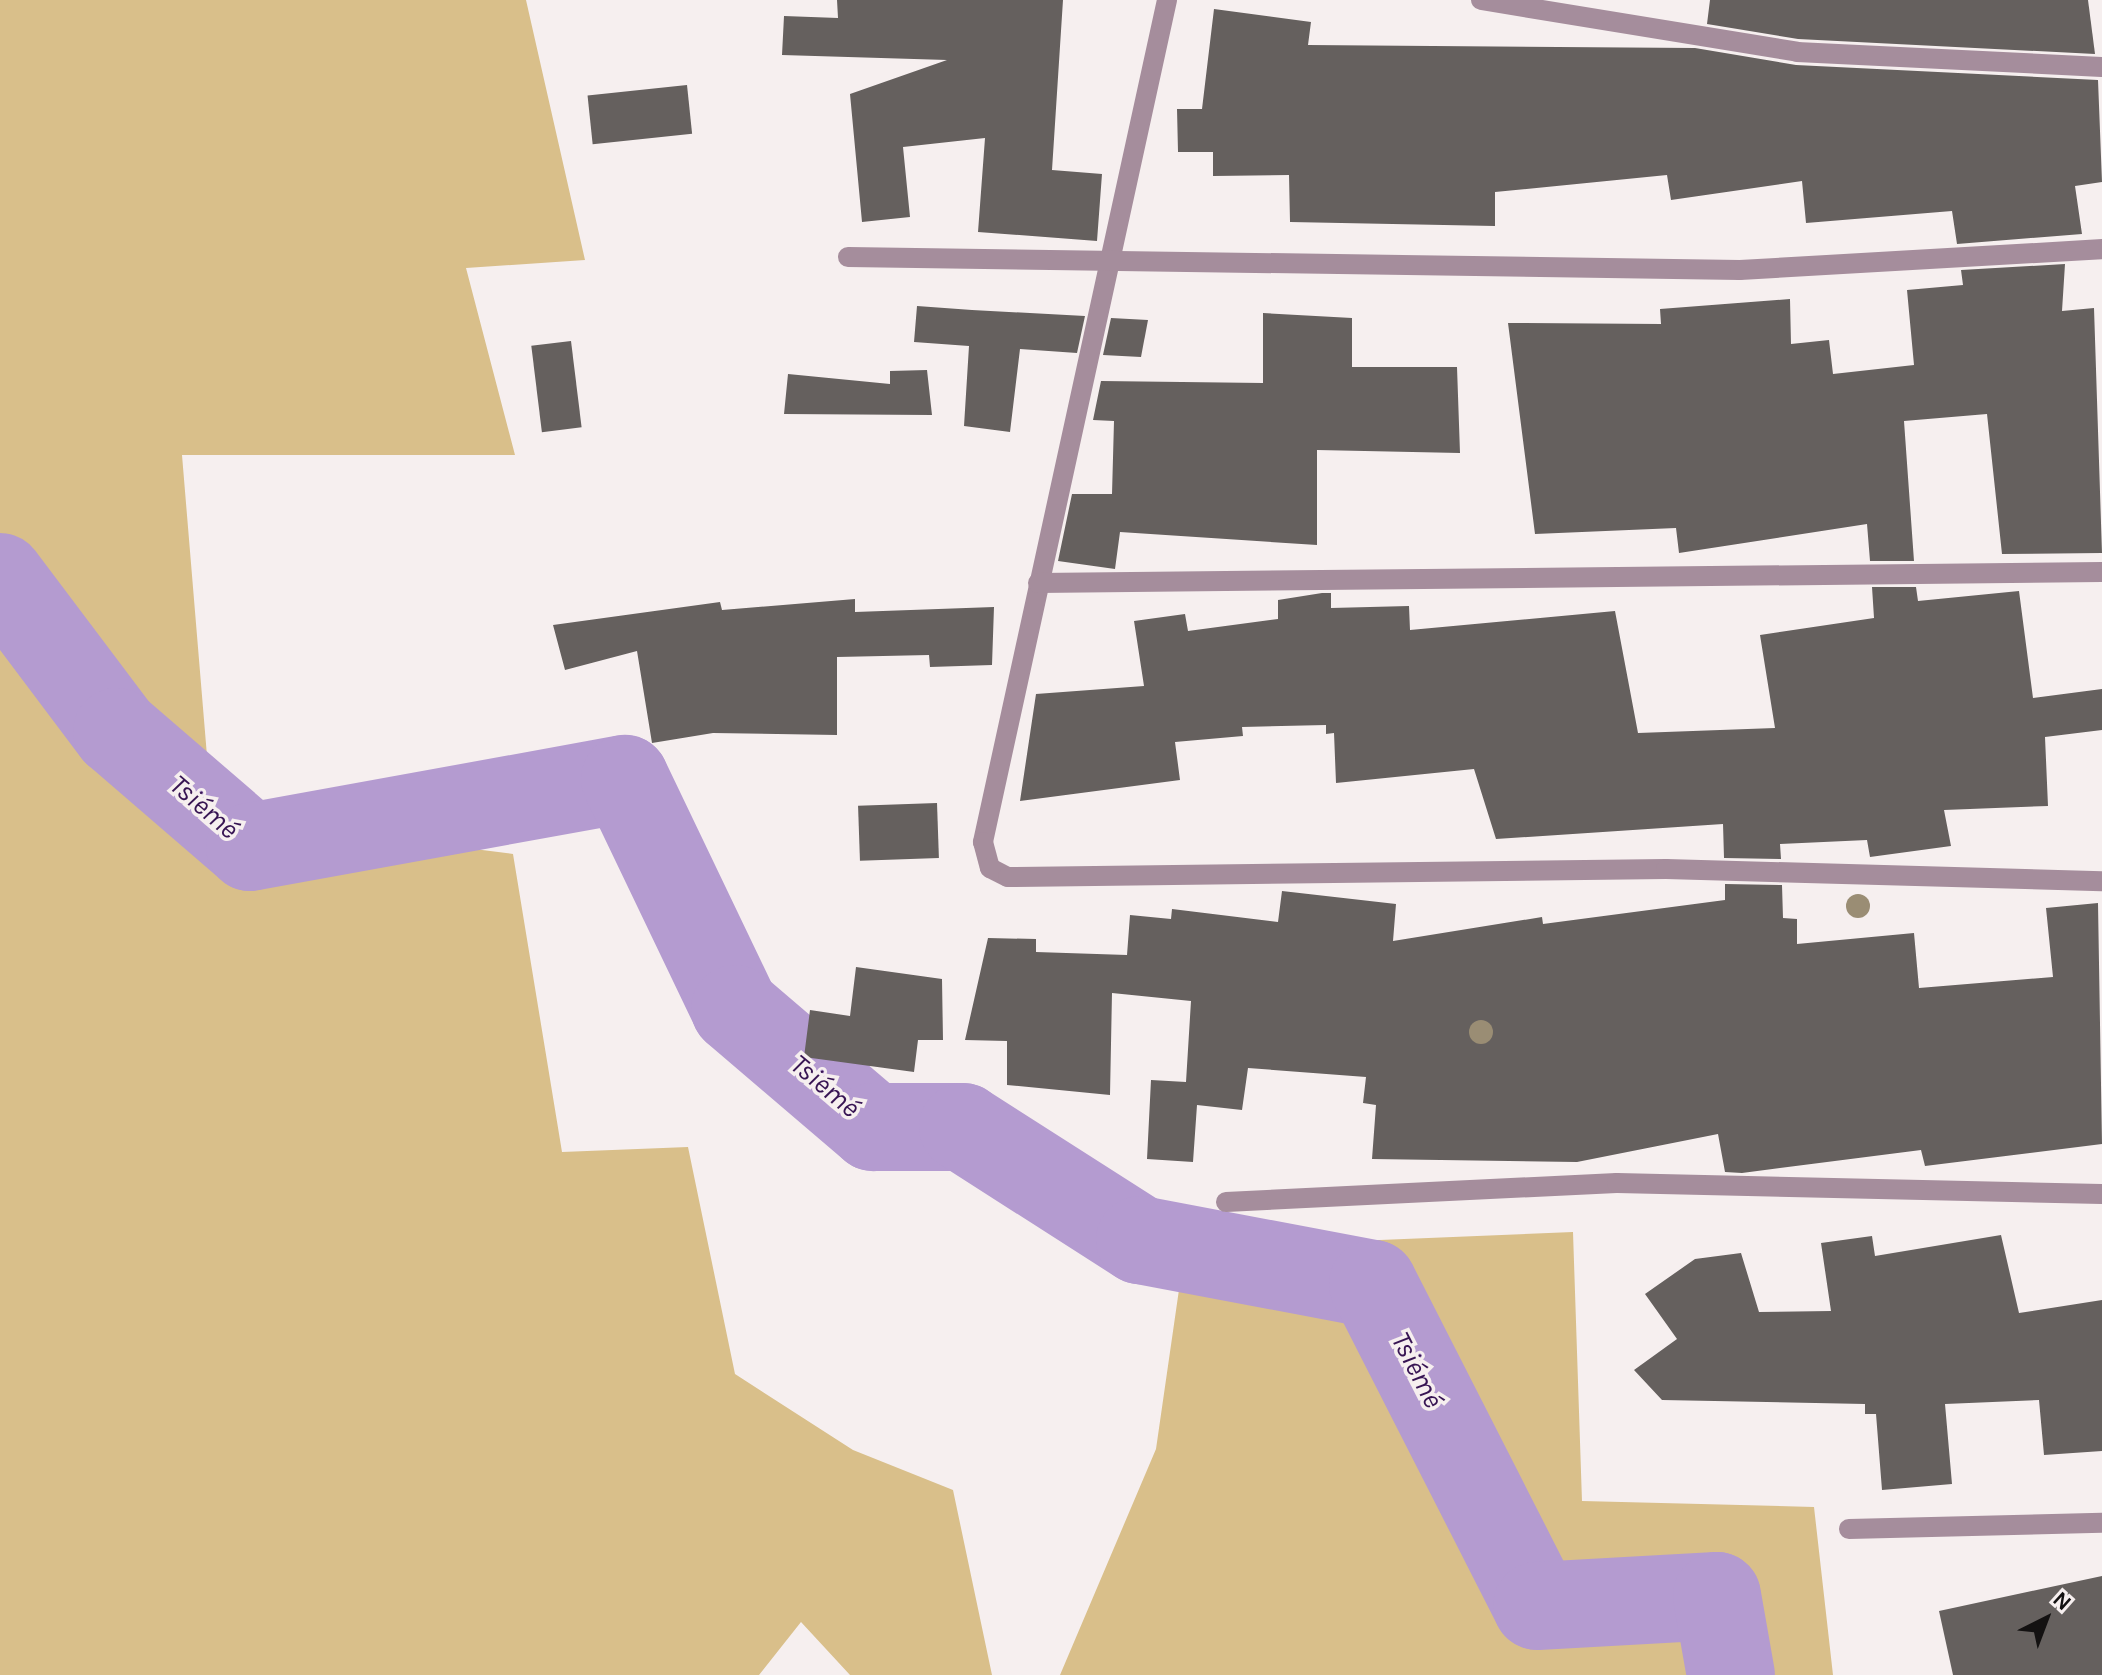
<!DOCTYPE html>
<html>
<head>
<meta charset="utf-8">
<style>
	body { margin:0 }
	#map { position:relative; width:2102px; height:1675px; overflow:hidden; background:#f6efef; font-family:Karla,sans-serif }
	div>[style] { position:absolute }
	.green>* { inset:0; background:#d9bf8a }
	.river>* { height:88px; margin:-44px; padding:0 44px; transform-origin:44px; border-radius:44px; background:#b49bd0 }
	.building>* { inset:0; background:#65605e; transform-origin:0 0 }
	.street>* { height:20px; margin:-10px; padding:0 10px; transform-origin:10px; border-radius:10px; background:#a58d9c }
	.trees>* { width:24px; height:24px; margin:-12px; border-radius:50%; background:#9a8d74 }
	span { translate:-50% -50%; white-space:nowrap; text-align:center; line-height:1.15; -webkit-text-stroke:7px #f6efef; paint-order:stroke }
	.water-label { font-size:28px; color:#371453; font-style:italic }
	.north { position:absolute; left:2006px; top:1579px; width:80px; height:80px; -webkit-text-stroke:6px #f6efef; paint-order:stroke; rotate:42deg; font-size:22px; font-weight:700; line-height:32px; text-align:center; color:#131111 }
	.north::after { content:''; display:block; margin:auto; width:28px; height:36px; background:#131111; clip-path:polygon(50% 0,100% 100%,50% 72%,0 100%) }
</style>
</head>
<body>
<div id="map">
	<div class="green">
		<i style="clip-path:polygon(0 0,526px 0,585px 260px,466px 268px,515px 455px,182px 455px,212px 816px,513px 854px,562px 1152px,688px 1147px,735px 1374px,853px 1450px,953px 1490px,992px 1675px,850px 1675px,801px 1622px,759px 1675px,0 1675px)"></i>
		<i style="clip-path:polygon(1573px 1232px,1582px 1501px,1814px 1507px,1833px 1675px,1060px 1675px,1156px 1449px,1185px 1248px)"></i>
	</div>
	<div class="river">
		<i style="left:0;top:577px;width:194px;rotate:53deg"></i>
		<i style="left:117px;top:732px;width:176px;rotate:40.8deg"></i>
		<i style="left:250px;top:847px;width:381px;rotate:-10.3deg"></i>
		<i style="left:625px;top:779px;width:255px;rotate:64.4deg"></i>
		<i style="left:735px;top:1009px;width:182px;rotate:40.5deg"></i>
		<i style="left:873px;top:1127px;width:90px"></i>
		<i style="left:963px;top:1127px;width:210px;rotate:32.6deg"></i>
		<i style="left:1140px;top:1240px;width:237px;rotate:10.7deg"></i>
		<i style="left:1373px;top:1284px;width:361px;rotate:63deg"></i>
		<i style="left:1537px;top:1606px;width:180px;rotate:-3.2deg"></i>
		<i style="left:1717px;top:1596px;width:80px;rotate:80deg"></i>
	</div>
	<div class="building">
		<i style="clip-path:polygon(837px 0,1063px 0,1052px 170px,1102px 174px,1097px 241px,978px 232px,985px 138px,903px 147px,910px 217px,862px 222px,850px 94px,947px 60px,782px 55px,784px 16px,838px 18px)"></i>
		<i style="clip-path:polygon(1710px 0,2088px 0,2095px 54px,1798px 39px,1707px 24px)"></i>
		<i style="clip-path:polygon(1214px 9px,1311px 22px,1308px 45px,1695px 48px,1796px 65px,2098px 80px,2102px 182px,2075px 186px,2082px 234px,1957px 244px,1952px 211px,1806px 223px,1802px 181px,1671px 200px,1667px 175px,1495px 192px,1495px 226px,1290px 222px,1289px 175px,1213px 176px,1213px 152px,1178px 152px,1177px 109px,1202px 109px)"></i>
		<i style="left:687px;top:85px;width:49px;height:100px;rotate:84deg"></i>
		<i style="clip-path:polygon(2065px 264px,2062px 311px,2094px 308px,2102px 553px,2002px 554px,1987px 414px,1904px 421px,1914px 561px,1870px 561px,1867px 524px,1679px 553px,1676px 528px,1535px 534px,1508px 323px,1661px 324px,1660px 309px,1790px 299px,1791px 344px,1829px 340px,1833px 374px,1914px 365px,1907px 290px,1963px 285px,1961px 270px)"></i>
		<i style="clip-path:polygon(917px 306px,972px 310px,1085px 316px,1077px 353px,1020px 349px,1010px 432px,964px 426px,969px 346px,914px 342px)"></i>
		<i style="clip-path:polygon(1263px 313px,1352px 318px,1352px 367px,1457px 367px,1460px 453px,1317px 450px,1317px 545px,1120px 532px,1115px 569px,1058px 561px,1072px 494px,1112px 494px,1114px 421px,1093px 420px,1101px 381px,1263px 383px)"></i>
		<i style="clip-path:polygon(1111px 318px,1148px 320px,1141px 357px,1103px 355px)"></i>
		<i style="left:571px;top:341px;width:87px;height:40px;rotate:83deg"></i>
		<i style="clip-path:polygon(927px 370px,932px 415px,784px 414px,788px 374px,890px 384px,890px 371px)"></i>
		<i style="clip-path:polygon(1872px 587px,1916px 587px,1918px 601px,2019px 591px,2033px 698px,2102px 689px,2102px 730px,2045px 737px,2048px 806px,1944px 810px,1951px 846px,1870px 857px,1867px 840px,1780px 844px,1781px 859px,1724px 858px,1723px 824px,1496px 839px,1474px 769px,1336px 783px,1334px 733px,1326px 734px,1326px 725px,1242px 727px,1243px 736px,1175px 742px,1180px 780px,1020px 801px,1036px 694px,1144px 686px,1134px 621px,1185px 614px,1188px 631px,1278px 619px,1278px 600px,1322px 593px,1331px 593px,1331px 608px,1409px 606px,1410px 630px,1615px 611px,1638px 733px,1775px 728px,1760px 635px,1874px 618px)"></i>
		<i style="clip-path:polygon(855px 599px,855px 612px,994px 607px,992px 665px,930px 667px,929px 655px,837px 657px,837px 735px,713px 733px,652px 743px,637px 651px,565px 670px,553px 625px,720px 602px,722px 610px)"></i>
		<i style="left:937px;top:803px;width:55px;height:79px;rotate:88deg"></i>
		<i style="clip-path:polygon(1725px 884px,1782px 885px,1783px 918px,1797px 919px,1797px 944px,1914px 933px,1919px 988px,2053px 977px,2046px 908px,2098px 903px,2102px 1144px,1925px 1166px,1921px 1150px,1742px 1173px,1725px 1172px,1718px 1134px,1577px 1162px,1372px 1159px,1376px 1105px,1363px 1103px,1366px 1077px,1248px 1068px,1242px 1110px,1197px 1105px,1193px 1162px,1147px 1159px,1151px 1080px,1186px 1082px,1191px 1001px,1112px 993px,1110px 1095px,1007px 1085px,1007px 1041px,965px 1040px,988px 938px,1036px 939px,1036px 952px,1127px 955px,1130px 915px,1171px 919px,1172px 909px,1278px 922px,1282px 891px,1396px 904px,1393px 941px,1542px 917px,1543px 924px,1725px 900px)"></i>
		<i style="clip-path:polygon(856px 967px,942px 979px,943px 1040px,918px 1040px,914px 1072px,804px 1057px,810px 1010px,850px 1016px)"></i>
		<i style="clip-path:polygon(2001px 1235px,2019px 1313px,2102px 1300px,2102px 1451px,2044px 1455px,2039px 1400px,1945px 1404px,1952px 1484px,1882px 1490px,1876px 1414px,1865px 1414px,1865px 1404px,1662px 1400px,1634px 1370px,1677px 1339px,1645px 1294px,1695px 1259px,1741px 1253px,1759px 1312px,1831px 1311px,1821px 1243px,1872px 1236px,1875px 1256px)"></i>
		<i style="clip-path:polygon(2102px 1576px,2102px 1675px,1953px 1675px,1939px 1611px)"></i>
	</div>
	<div class="street">
		<i style="left:1167px;top:0;width:862px;rotate:102.33deg"></i>
		<i style="left:983px;top:842px;width:27px;rotate:75deg"></i>
		<i style="left:990px;top:868px;width:20px;rotate:27deg"></i>
		<i style="left:1008px;top:877px;width:658px;rotate:-0.7deg"></i>
		<i style="left:1666px;top:869px;width:436px;rotate:1.6deg"></i>
		<i style="left:1481px;top:0;width:320px;rotate:9.3deg"></i>
		<i style="left:1797px;top:52px;width:305px;rotate:2.8deg"></i>
		<i style="left:848px;top:257px;width:892px;rotate:0.83deg"></i>
		<i style="left:1740px;top:270px;width:363px;rotate:-3.3deg"></i>
		<i style="left:1038px;top:583px;width:1064px;rotate:-0.59deg"></i>
		<i style="left:1226px;top:1202px;width:391px;rotate:-2.8deg"></i>
		<i style="left:1617px;top:1183px;width:485px;rotate:1.3deg"></i>
		<i style="left:1849px;top:1529px;width:253px;rotate:-1.4deg"></i>
	</div>
	<div class="trees">
		<i style="left:1858px;top:906px"></i>
		<i style="left:1481px;top:1032px"></i>
	</div>
	<div class="water-label">
		<span style="left:204px;top:807px;rotate:41deg">Tsiémé</span>
		<span style="left:825px;top:1086px;rotate:40deg">Tsiémé</span>
		<span style="left:1417px;top:1370px;rotate:63deg">Tsiémé</span>
	</div>
	<div class="north">N</div>
</div>
</body>
</html>
